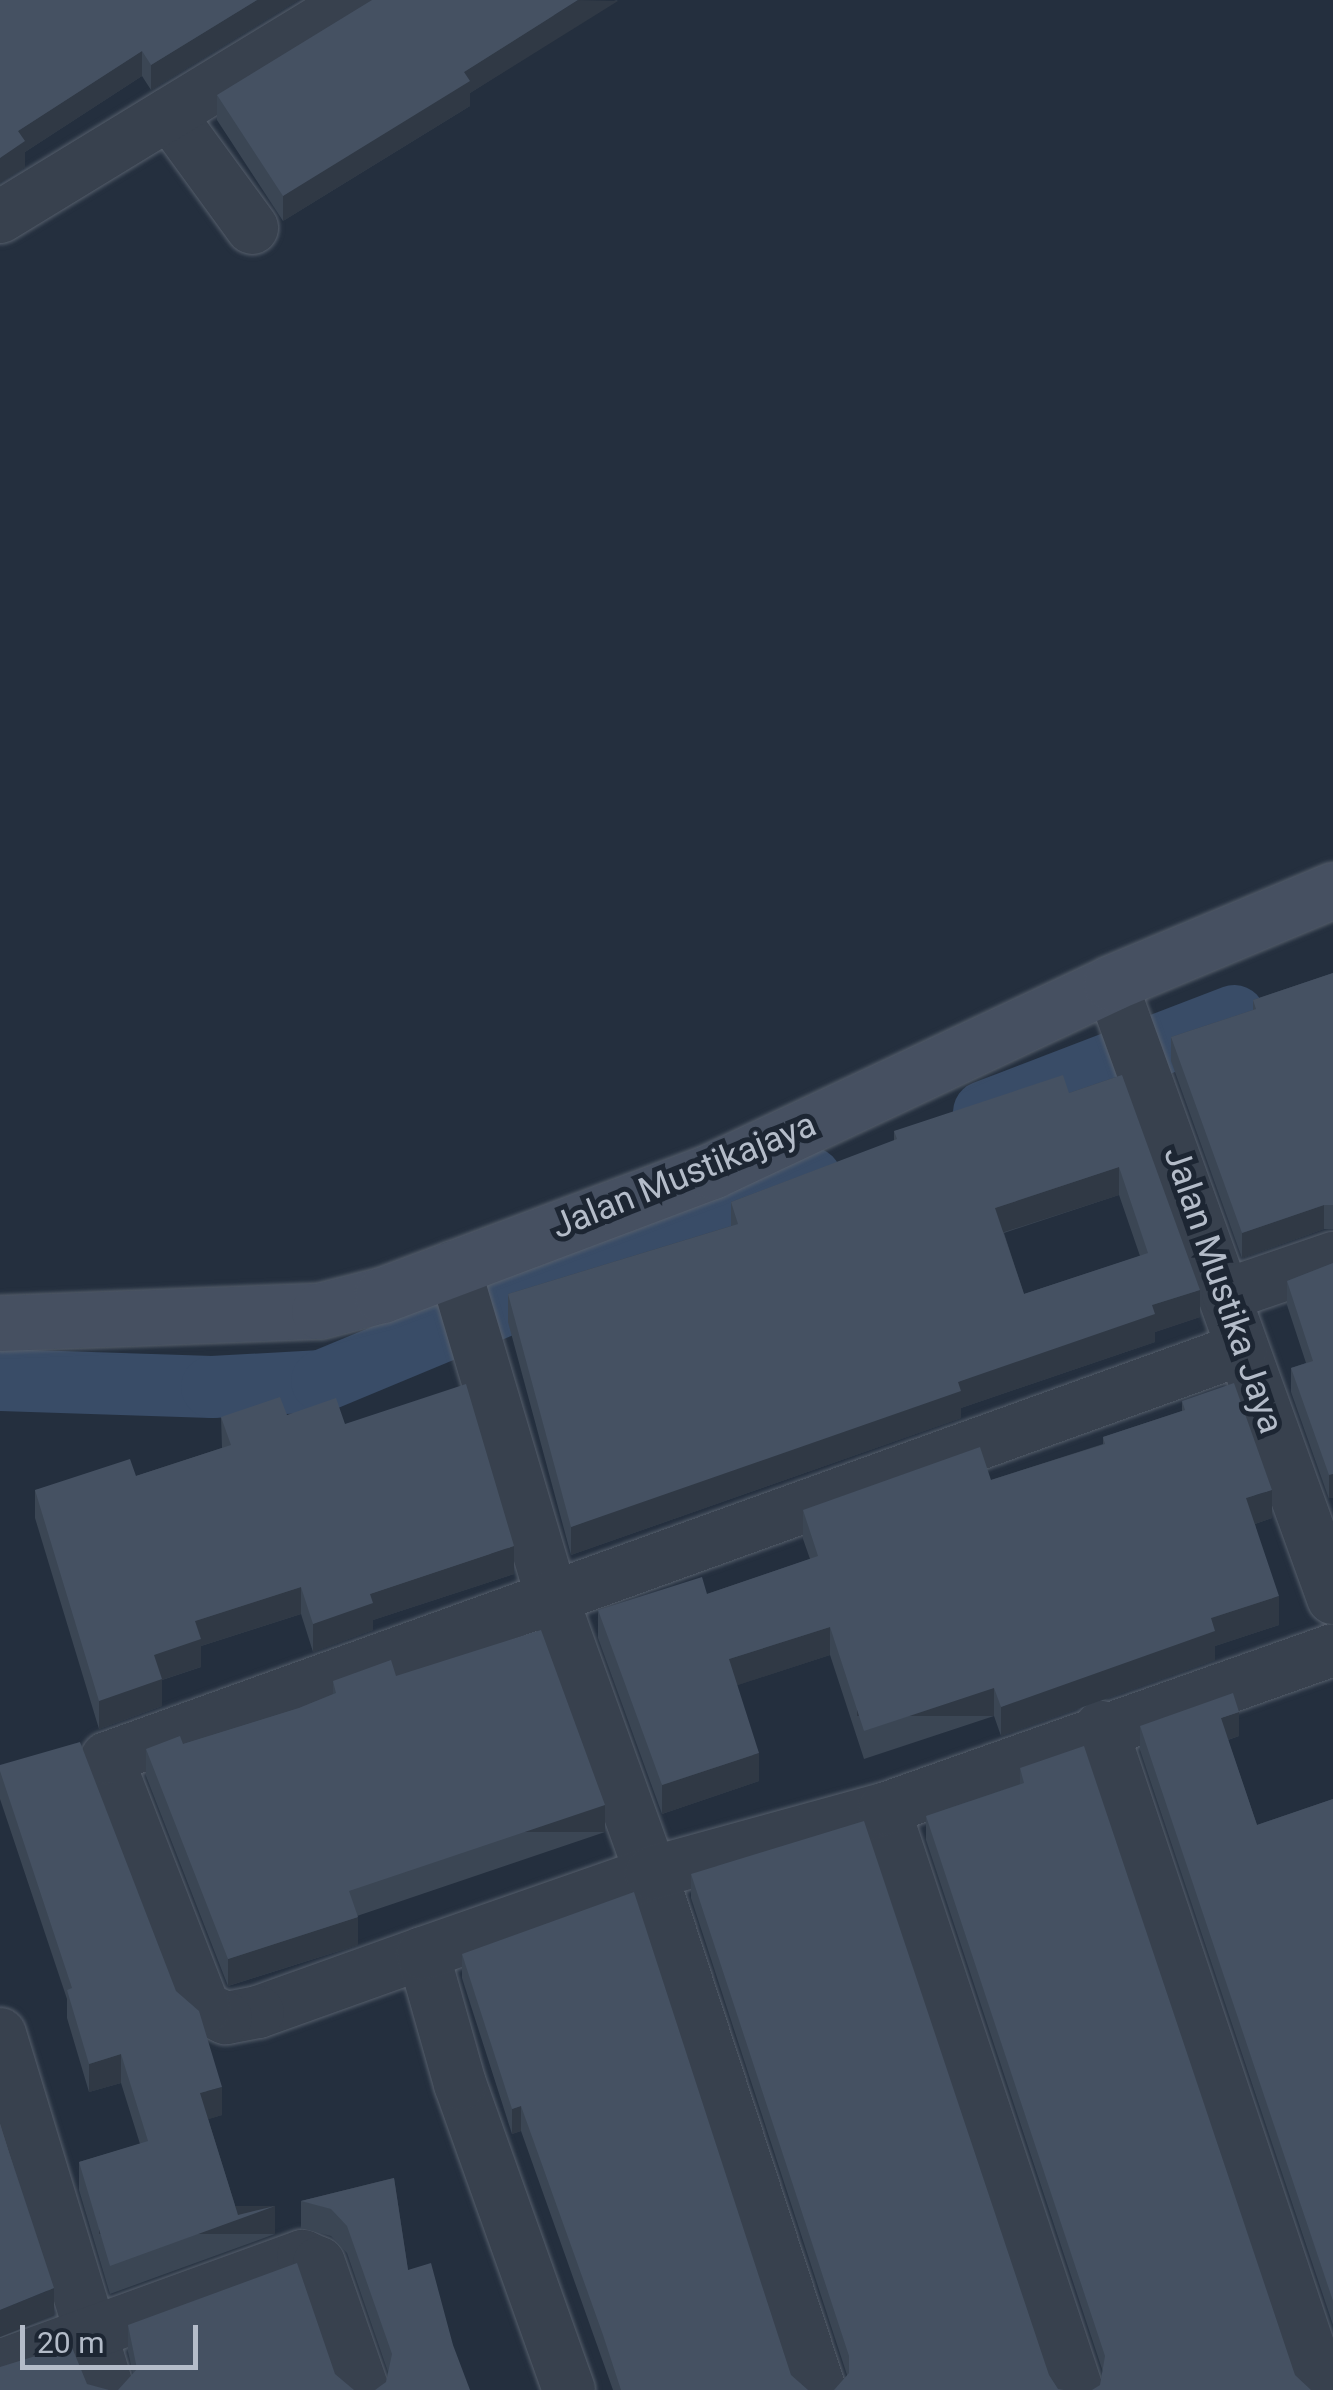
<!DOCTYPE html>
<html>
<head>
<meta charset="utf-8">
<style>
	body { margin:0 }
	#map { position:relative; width:1333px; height:2390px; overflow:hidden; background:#242f3e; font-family:Roboto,sans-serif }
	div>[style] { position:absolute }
	.canal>* { height:62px; margin:-31px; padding:0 31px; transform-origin:31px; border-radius:31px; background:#394c67 }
	.roads { filter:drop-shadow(0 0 2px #565f6c) drop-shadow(0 0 2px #565f6c) }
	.minor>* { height:52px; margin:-26px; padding:0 26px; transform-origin:26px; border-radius:26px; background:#38414e }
	.secondary>* { height:55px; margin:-27.5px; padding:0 27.5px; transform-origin:27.5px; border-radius:27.5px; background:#465061 }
	.wall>* { inset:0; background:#3b4654 }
	.shaded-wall>* { inset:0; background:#303945; transform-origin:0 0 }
	.building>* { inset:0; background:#455162 }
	span { translate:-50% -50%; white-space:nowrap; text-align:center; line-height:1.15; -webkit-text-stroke:10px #1d2633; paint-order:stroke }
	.street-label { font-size:35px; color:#b4bcc9 }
	.scale { position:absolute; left:20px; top:2325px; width:178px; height:45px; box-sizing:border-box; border:5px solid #b4bcc9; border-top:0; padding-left:12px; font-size:30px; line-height:35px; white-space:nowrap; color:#b4bcc9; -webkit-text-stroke:8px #1d2633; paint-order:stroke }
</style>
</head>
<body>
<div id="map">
	<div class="canal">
		<i style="left:984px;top:1112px;width:268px;rotate:-21deg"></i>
		<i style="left:0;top:1380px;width:212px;rotate:1.9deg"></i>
		<i style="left:212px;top:1387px;width:110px;rotate:-3.1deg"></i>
		<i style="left:322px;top:1381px;width:529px;rotate:-22.54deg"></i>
	</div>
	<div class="roads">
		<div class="minor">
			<i style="left:169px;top:114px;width:141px;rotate:53.9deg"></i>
			<i style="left:0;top:217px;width:417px;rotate:-31.4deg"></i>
			<i style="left:1111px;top:983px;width:654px;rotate:70.15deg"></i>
			<i style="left:454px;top:1267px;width:345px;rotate:73.5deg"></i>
			<i style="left:552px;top:1598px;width:292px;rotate:70.2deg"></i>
			<i style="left:651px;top:1873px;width:544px;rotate:71.9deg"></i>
			<i style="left:1228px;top:1294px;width:111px;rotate:-18.9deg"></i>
			<i style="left:1101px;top:1727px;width:699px;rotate:71.49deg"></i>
			<i style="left:884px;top:1809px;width:612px;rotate:71.62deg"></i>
			<i style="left:423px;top:1953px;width:175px;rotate:160.3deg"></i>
			<i style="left:258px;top:2012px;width:33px;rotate:169deg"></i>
			<i style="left:226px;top:2018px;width:24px;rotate:-156deg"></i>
			<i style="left:204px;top:2008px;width:268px;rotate:-111.2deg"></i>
			<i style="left:107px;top:1758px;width:1206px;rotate:-19.82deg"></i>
			<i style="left:0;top:2034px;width:372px;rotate:73.1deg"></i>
			<i style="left:0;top:2366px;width:322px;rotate:-20deg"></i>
			<i style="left:303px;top:2256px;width:17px;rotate:24deg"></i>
			<i style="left:319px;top:2263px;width:134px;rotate:70.9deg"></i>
			<i style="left:569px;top:2390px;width:325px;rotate:-109.6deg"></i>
			<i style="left:460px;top:2084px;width:136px;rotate:-105.8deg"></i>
			<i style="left:423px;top:1953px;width:242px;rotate:-19.3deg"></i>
			<i style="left:651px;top:1873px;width:242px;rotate:-15.4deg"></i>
			<i style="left:884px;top:1809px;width:476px;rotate:-19.5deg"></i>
		</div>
		<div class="secondary">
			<i style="left:0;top:1323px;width:319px;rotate:-2.2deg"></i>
			<i style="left:319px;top:1311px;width:65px;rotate:-14.3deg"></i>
			<i style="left:382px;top:1295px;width:353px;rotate:-20.6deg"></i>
			<i style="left:712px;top:1171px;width:441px;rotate:-25.2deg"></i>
			<i style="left:1111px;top:983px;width:241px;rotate:-22.7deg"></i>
		</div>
	</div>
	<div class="wall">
		<i style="clip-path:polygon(0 0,298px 0,151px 90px,142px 76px,25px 152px,25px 167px,0 183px)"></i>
		<i style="clip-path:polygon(618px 0,470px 93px,470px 106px,283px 221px,217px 120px,217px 95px)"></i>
		<i style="clip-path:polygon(1333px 973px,1333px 1229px,1324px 1229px,1242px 1258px,1171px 1061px,1171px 1037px,1253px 1010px,1253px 1000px)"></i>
		<i style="clip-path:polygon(evenodd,1122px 1075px,1200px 1317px,1155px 1332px,1155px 1342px,961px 1408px,961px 1418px,571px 1555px,508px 1322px,508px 1294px,731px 1226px,731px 1202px,894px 1141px,894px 1131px,1069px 1093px,1122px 1075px,1119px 1195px,1140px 1256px,1024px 1294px,1004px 1233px,1119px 1195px)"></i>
		<i style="clip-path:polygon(1333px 1263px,1329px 1499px,1291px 1392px,1291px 1368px,1306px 1363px,1287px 1305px,1287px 1281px)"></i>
		<i style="clip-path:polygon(1182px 1401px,1272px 1518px,1255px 1524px,1279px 1625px,1215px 1646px,1215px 1660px,1001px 1736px,994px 1716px,864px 1759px,830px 1655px,737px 1685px,759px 1781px,662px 1814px,598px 1638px,598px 1610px,707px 1594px,810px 1559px,803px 1539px,803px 1510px,991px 1480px,1103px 1444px,1103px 1437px,1182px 1411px)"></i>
		<i style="clip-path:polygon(287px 1415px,345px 1424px,514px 1574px,373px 1620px,373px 1630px,313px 1652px,301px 1614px,201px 1646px,201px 1667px,162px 1680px,162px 1706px,99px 1729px,35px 1518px,35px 1490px,136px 1476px,222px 1448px,221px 1417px)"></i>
		<i style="clip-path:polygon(396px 1676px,605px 1832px,357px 1916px,358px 1945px,228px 1986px,146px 1776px,146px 1749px,183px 1744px,299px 1708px,333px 1694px,333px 1681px)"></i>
		<i style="clip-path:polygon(1140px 1726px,1239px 1736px,1228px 1740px,1257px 1825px,1333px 1799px,1333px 2325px,1140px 1750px)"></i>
		<i style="clip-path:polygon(0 1765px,222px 2115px,208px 2119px,238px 2215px,275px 2234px,110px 2294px,79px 2190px,79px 2162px,140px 2144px,121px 2083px,89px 2092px,67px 2018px,67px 1999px,0 1799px)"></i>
		<i style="clip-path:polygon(1020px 1768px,1295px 2375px,1100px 2385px,1103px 2372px,926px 1840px,926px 1816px,1020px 1784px)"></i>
		<i style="clip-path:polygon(691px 1874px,1049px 2375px,1058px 2389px,847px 2375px,691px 1898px)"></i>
		<i style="clip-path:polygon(462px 1954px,791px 2375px,808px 2390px,613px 2390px,521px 2131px,512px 2134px,462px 1978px)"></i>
		<i style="clip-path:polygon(394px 2178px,408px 2270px,453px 2345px,386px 2382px,388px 2372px,347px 2253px,331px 2236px,301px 2228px,301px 2201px)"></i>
		<i style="clip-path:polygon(128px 2325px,335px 2374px,133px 2374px,128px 2352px)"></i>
	</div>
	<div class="shaded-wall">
		<i style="clip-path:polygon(257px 0,298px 0,151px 90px,151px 65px)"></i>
		<i style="clip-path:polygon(578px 0,618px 1px,470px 93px,470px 106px,283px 221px,283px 196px,464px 72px)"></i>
		<i style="clip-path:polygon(142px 51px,142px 76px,25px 152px,25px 167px,0 183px,0 158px,18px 131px)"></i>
		<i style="clip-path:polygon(1119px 1167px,1119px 1195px,995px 1235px,995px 1208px)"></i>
		<i style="clip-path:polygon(1324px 1205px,1324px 1229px,1242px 1258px,1242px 1233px)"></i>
		<i style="clip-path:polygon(1200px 1290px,1200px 1317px,1155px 1332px,1155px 1342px,961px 1408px,961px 1418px,571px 1555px,571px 1527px,958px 1382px,1152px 1305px)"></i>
		<i style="left:1333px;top:1474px;width:24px;height:4px;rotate:90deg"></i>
		<i style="clip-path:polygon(1272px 1490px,1272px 1518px,1246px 1527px,1246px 1498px)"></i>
		<i style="clip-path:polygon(514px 1546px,514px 1574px,373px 1620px,373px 1630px,313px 1652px,313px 1624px,370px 1594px)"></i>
		<i style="clip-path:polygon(301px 1587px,301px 1614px,201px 1646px,201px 1667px,162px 1680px,162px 1706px,99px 1729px,99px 1701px,195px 1621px)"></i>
		<i style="clip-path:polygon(1279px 1596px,1279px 1625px,1215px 1646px,1215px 1660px,1001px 1736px,1001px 1707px,1211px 1618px)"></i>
		<i style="clip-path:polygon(830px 1627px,830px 1655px,729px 1688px,729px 1659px)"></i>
		<i style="left:994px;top:1688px;width:28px;height:137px;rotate:90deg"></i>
		<i style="clip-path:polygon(1239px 1712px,1239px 1736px,1221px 1742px,1221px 1718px)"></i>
		<i style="clip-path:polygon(759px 1753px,759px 1781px,662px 1814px,662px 1785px)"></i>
		<i style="left:605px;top:1805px;width:27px;height:270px;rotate:90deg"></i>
		<i style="clip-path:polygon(358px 1917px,358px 1945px,228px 1986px,228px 1959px)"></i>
		<i style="clip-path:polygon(121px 2054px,121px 2083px,89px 2092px,89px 2064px)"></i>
		<i style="clip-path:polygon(222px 2087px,222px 2115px,200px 2122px,200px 2093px)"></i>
		<i style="clip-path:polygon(521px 2106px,521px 2131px,512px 2134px,512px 2109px)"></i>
		<i style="left:275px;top:2206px;width:28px;height:176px;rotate:90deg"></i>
		<i style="clip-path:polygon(54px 2288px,54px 2315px,0 2337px,0 2310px)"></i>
	</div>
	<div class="building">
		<i style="clip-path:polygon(0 0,257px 0,151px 65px,142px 51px,18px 131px,25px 141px,0 158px)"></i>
		<i style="clip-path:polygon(372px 0,578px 0,464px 72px,470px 81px,283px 196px,217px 95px)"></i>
		<i style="clip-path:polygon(1333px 973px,1333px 1205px,1324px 1205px,1242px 1233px,1171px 1037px,1256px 1009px,1253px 1000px)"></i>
		<i style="clip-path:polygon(evenodd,1063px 1075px,1069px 1093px,1122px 1075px,1200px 1290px,1152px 1305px,1155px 1314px,958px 1382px,961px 1391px,571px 1527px,508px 1294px,738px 1224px,731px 1202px,897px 1139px,894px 1131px,1063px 1075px,1119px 1167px,1148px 1253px,1024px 1294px,995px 1208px,1119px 1167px)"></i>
		<i style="clip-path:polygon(1333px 1263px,1333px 1474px,1329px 1475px,1291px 1368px,1313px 1361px,1287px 1281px)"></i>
		<i style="clip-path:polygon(1234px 1383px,1272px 1490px,1246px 1498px,1279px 1596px,1211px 1618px,1215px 1631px,1001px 1707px,994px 1688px,864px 1731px,830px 1627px,729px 1659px,759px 1753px,662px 1785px,598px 1610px,702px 1577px,707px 1594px,818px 1556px,803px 1510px,980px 1447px,991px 1480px,1105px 1444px,1103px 1437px,1185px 1410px,1182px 1401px)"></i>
		<i style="clip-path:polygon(466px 1384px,514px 1546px,370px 1594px,373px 1603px,313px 1624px,301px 1587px,195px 1621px,201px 1639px,154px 1655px,162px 1679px,99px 1701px,35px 1490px,130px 1459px,136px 1476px,231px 1445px,221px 1417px,280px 1397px,287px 1415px,336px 1398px,345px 1424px)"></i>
		<i style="clip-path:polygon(541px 1630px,605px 1805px,349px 1891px,358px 1917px,228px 1959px,146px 1749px,180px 1736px,183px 1744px,299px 1708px,336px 1693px,333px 1681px,391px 1660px,396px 1676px)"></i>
		<i style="clip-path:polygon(1233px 1693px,1239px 1712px,1221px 1718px,1257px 1825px,1333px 1799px,1333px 2301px,1140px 1726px)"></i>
		<i style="clip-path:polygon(80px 1742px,176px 1991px,199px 2011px,222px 2087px,200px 2093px,238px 2215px,275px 2206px,110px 2266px,79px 2162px,148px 2141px,121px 2054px,89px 2064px,67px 1990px,72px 1988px,0 1771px,0 1765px)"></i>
		<i style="clip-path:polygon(1084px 1746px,1295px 2375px,1311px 2390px,1092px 2390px,1100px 2385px,1105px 2356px,926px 1816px,1024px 1783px,1020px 1768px)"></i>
		<i style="clip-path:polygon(864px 1821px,1049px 2375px,1058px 2389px,1064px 2390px,834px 2390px,849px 2373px,849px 2356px,691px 1874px)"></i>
		<i style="clip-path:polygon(634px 1892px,791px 2375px,808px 2390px,621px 2390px,603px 2335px,521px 2106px,512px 2109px,462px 1954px)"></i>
		<i style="clip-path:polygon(0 2125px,54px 2288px,0 2310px)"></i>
		<i style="clip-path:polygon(394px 2178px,408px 2270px,431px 2263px,453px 2345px,470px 2390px,375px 2390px,386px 2382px,392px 2354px,347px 2226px,331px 2209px,301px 2201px)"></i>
		<i style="clip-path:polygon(297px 2263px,335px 2374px,354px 2390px,118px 2390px,137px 2369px,128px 2325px)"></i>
		<i style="clip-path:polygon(71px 2345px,87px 2384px,109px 2390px,0 2390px,0 2367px)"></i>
	</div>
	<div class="street-label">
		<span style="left:684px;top:1176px;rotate:-22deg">Jalan Mustikajaya</span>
		<span style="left:1223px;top:1290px;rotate:71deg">Jalan Mustika Jaya</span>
	</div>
	<div class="scale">20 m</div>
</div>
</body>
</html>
